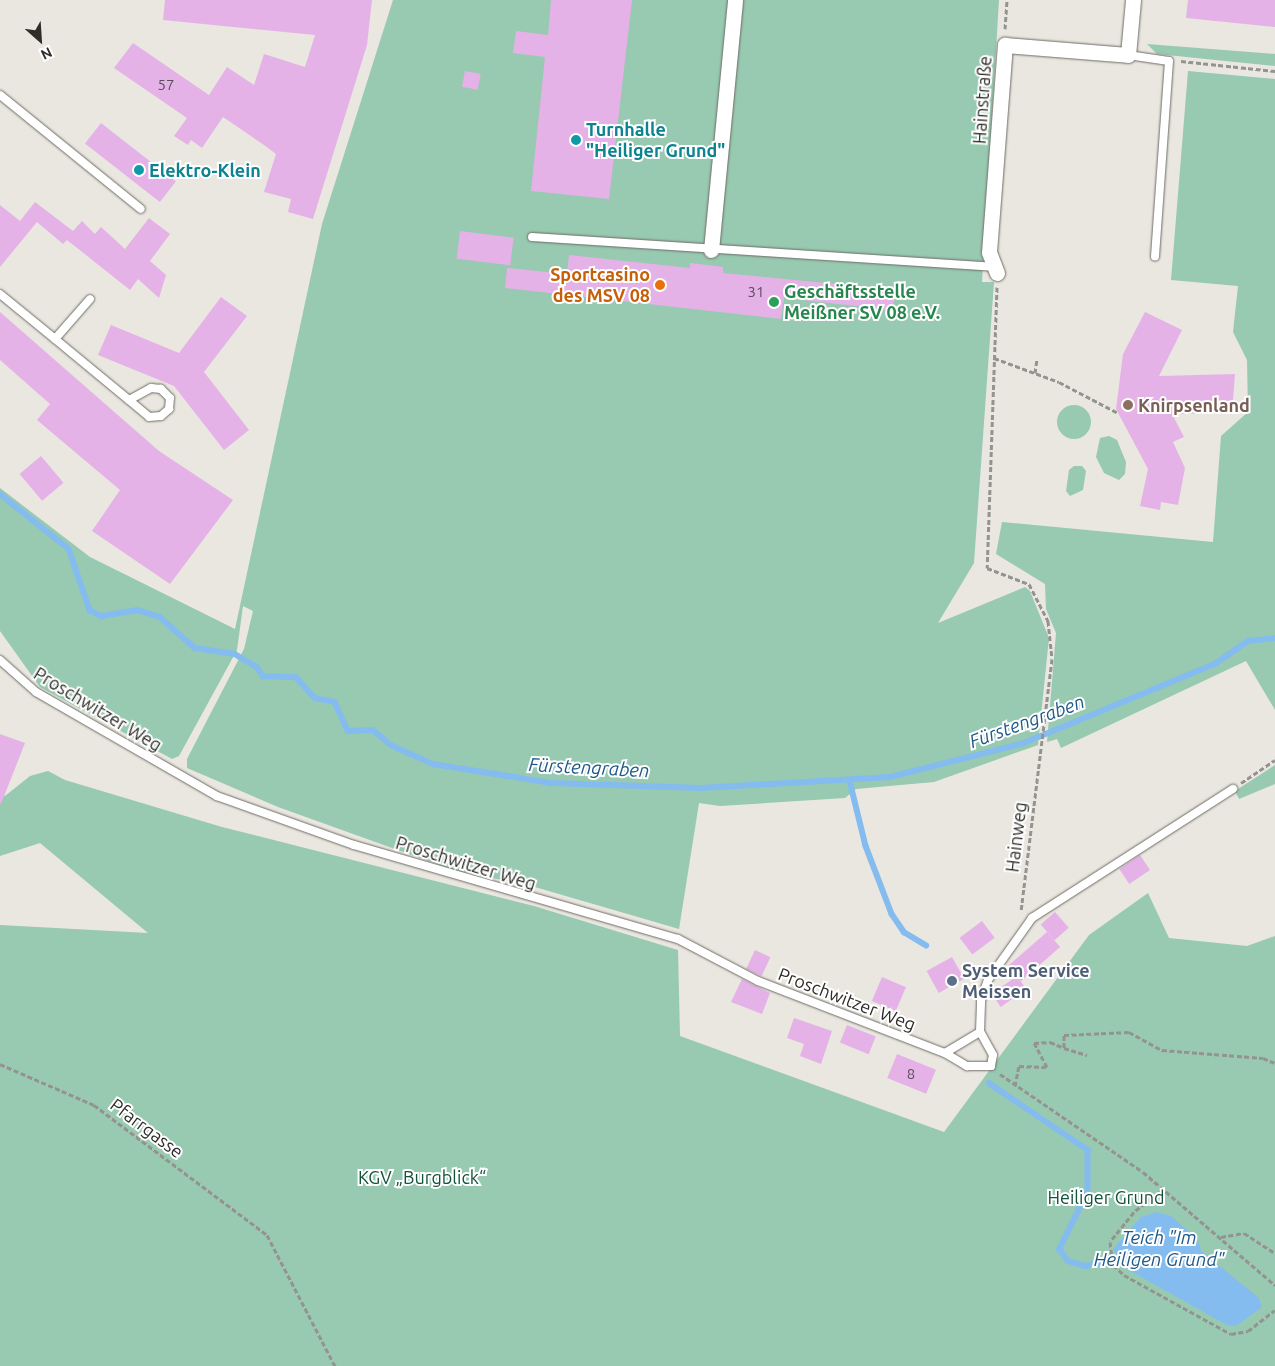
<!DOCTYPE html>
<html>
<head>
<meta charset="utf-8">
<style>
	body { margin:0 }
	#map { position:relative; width:1275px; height:1366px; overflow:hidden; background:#e9e7df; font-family:Ubuntu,sans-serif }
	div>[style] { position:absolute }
	.green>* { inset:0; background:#98c9b1 }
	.round { border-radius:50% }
	.water>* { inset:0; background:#85bcef }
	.stream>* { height:5.5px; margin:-2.75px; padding:0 2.75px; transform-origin:2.75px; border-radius:2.75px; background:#85bcef }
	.building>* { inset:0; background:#e5b2e8; transform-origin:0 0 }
	.path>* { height:3px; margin-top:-1.5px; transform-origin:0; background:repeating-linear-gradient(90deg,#95938e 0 5px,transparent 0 7.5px) }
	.roads { filter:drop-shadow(0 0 1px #6e6c65) drop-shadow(0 0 1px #6e6c65) }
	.service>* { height:8px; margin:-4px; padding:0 4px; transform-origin:4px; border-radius:4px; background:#fff }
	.minor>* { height:15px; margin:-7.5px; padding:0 7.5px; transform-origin:7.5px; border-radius:7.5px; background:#fff }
	.dots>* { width:14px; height:14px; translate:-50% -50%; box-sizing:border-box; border:2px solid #fff; border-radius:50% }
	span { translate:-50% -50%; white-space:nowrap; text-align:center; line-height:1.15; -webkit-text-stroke:4px #fff; paint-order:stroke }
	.number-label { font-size:15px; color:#5c4e5a }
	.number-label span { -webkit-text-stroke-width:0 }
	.street-label { font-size:18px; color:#2e2d2a }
	.culture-label { font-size:18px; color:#0d838f; font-weight:700 }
	.left { translate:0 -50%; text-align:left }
	.food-label { font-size:18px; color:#c56008; font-weight:700 }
	.right { translate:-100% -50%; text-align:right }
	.leisure-label { font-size:18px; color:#27864d; font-weight:700 }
	.education-label { font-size:18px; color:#785e54; font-weight:700 }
	.service-label { font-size:18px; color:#4e5e75; font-weight:700 }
	.park-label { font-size:18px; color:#12513a }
	.water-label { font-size:19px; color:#1f5989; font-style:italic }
	.north { position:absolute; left:15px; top:15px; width:50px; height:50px; -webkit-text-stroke:4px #fff; paint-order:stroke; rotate:154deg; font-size:14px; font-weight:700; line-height:20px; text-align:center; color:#2e2d2a }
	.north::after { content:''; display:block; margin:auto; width:18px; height:22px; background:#2e2d2a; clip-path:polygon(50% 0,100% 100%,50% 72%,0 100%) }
</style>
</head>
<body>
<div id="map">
	<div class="green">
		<i style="clip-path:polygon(393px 0,999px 0,982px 282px,994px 282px,974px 563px,938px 623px,1025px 587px,1030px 591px,1049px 638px,1038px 745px,934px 782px,856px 789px,845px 798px,720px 806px,699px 803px,679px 929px,528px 885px,456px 871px,278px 807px,187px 768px,187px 759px,244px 649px,253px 611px,243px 606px,237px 650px,179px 756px,172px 759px,40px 687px,0 631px,0 488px,90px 557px,235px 629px,322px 224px)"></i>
		<i style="clip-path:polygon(1147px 44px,1275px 54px,1275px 66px,1157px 54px)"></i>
		<i style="clip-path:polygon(1188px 71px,1275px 79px,1275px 710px,1246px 661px,1061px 748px,1057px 739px,1047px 742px,1056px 633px,1046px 609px,1045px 584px,996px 554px,1002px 522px,1213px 542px,1221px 436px,1248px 412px,1247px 360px,1233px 332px,1238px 286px,1171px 280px)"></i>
		<i class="round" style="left:1057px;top:405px;width:34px;height:34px"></i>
		<i style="clip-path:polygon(1109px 436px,1117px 440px,1126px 462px,1125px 474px,1119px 480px,1104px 473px,1096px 457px,1100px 438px)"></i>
		<i style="clip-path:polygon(1074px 466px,1082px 466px,1086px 471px,1083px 490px,1070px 496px,1066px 491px,1069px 470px)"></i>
		<i style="clip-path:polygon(1275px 765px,1275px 784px,1239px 799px,1235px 791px)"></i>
		<i style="clip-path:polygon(48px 771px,65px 780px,222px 827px,534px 906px,678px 950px,680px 1036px,944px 1132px,1089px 935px,1148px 893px,1169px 938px,1247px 946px,1275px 936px,1275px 1366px,0 1366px,0 925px,148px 933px,40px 843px,0 856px,0 795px,5px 796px,30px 776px)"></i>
	</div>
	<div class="water">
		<i style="clip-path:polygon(1156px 1212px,1171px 1216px,1198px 1240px,1201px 1251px,1259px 1298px,1262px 1307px,1236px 1326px,1227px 1325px,1125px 1268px,1113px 1249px,1141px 1217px)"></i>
	</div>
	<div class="stream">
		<i style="left:0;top:494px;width:88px;rotate:38.6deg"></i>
		<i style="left:69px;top:549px;width:65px;rotate:71deg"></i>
		<i style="left:90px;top:610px;width:13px;rotate:29deg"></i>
		<i style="left:101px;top:616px;width:36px;rotate:-9deg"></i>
		<i style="left:137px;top:610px;width:24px;rotate:17deg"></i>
		<i style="left:160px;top:617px;width:47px;rotate:41.5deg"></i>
		<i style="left:195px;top:648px;width:40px;rotate:8.5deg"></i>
		<i style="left:235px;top:654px;width:26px;rotate:31deg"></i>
		<i style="left:257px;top:667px;width:11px;rotate:56deg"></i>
		<i style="left:263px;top:676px;width:33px;rotate:2deg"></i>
		<i style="left:296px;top:677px;width:28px;rotate:48deg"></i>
		<i style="left:315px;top:698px;width:20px;rotate:11deg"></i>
		<i style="left:335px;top:702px;width:32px;rotate:66deg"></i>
		<i style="left:348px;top:731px;width:25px;rotate:-2deg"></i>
		<i style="left:373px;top:730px;width:23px;rotate:40deg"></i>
		<i style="left:391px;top:745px;width:46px;rotate:24.3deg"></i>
		<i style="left:433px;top:764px;width:121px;rotate:9.1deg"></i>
		<i style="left:552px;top:783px;width:149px;rotate:1.9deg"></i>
		<i style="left:701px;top:788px;width:189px;rotate:-3.3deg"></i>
		<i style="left:890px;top:777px;width:138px;rotate:-14.2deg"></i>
		<i style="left:1024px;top:743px;width:207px;rotate:-22.5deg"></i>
		<i style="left:1215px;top:664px;width:40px;rotate:-34.9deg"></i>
		<i style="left:1248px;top:641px;width:27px;rotate:-6deg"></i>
		<i style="left:850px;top:781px;width:67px;rotate:76.2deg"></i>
		<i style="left:866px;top:846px;width:73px;rotate:69.1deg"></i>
		<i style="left:892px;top:914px;width:22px;rotate:56deg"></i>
		<i style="left:904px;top:932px;width:26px;rotate:31deg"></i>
		<i style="left:989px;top:1083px;width:120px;rotate:34.1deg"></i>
		<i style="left:1088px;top:1150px;width:42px;rotate:90deg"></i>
		<i style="left:1088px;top:1192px;width:64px;rotate:116.2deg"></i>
		<i style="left:1060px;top:1249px;width:14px;rotate:56deg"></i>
		<i style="left:1068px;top:1261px;width:18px;rotate:16deg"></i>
		<i style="left:1085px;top:1266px;width:22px;rotate:-10deg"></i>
	</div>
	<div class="building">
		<i style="clip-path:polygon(165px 0,372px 0,367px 45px,313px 219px,288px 212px,291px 199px,264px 192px,276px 154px,264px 145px,223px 117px,202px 148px,191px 140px,188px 145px,174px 136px,187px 118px,114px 68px,133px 43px,209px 95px,227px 67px,254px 85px,264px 54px,305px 67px,315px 35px,163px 20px)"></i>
		<i style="clip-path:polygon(551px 0,632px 0,609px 199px,531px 191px,545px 57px,513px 53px,516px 31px,548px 35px)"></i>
		<i style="clip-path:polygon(1188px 0,1275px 0,1275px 27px,1186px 18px)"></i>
		<i style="left:465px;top:71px;width:16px;height:16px;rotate:11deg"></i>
		<i style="left:101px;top:123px;width:95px;height:26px;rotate:38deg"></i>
		<i style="clip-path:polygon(35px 202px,73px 231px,82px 221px,95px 234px,101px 227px,125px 249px,149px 218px,170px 234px,150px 261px,166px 275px,159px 298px,138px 279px,130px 290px,67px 240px,63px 244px,37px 222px,0 267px,0 205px,20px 221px)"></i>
		<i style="left:460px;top:231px;width:54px;height:28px;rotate:7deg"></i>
		<i style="clip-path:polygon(569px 255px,690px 268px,690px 263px,723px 267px,723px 273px,897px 290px,892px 310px,784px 298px,781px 319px,505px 288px,507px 268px,567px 274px)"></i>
		<i style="clip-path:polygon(221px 297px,247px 316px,204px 372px,249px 430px,224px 450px,174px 386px,98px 355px,111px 325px,179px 353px)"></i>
		<i style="clip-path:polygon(0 312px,159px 451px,233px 500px,170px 584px,92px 531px,120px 490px,37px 420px,50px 404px,0 360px)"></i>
		<i style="clip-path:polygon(1145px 312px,1182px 330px,1159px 376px,1235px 374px,1232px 413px,1172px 414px,1184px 437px,1173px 442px,1185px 468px,1178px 505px,1161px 502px,1160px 510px,1140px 506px,1148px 469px,1116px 409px,1123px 354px)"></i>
		<i style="left:41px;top:456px;width:35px;height:28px;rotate:50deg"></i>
		<i style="clip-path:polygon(0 734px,25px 743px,1px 804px,0 804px)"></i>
		<i style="left:1140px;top:855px;width:18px;height:25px;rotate:56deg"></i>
		<i style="left:1055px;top:912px;width:21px;height:19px;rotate:49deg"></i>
		<i style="left:982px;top:921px;width:21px;height:28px;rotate:53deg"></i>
		<i style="left:1047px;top:932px;width:20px;height:52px;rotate:49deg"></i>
		<i style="left:755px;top:950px;width:17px;height:21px;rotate:25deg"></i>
		<i style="left:952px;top:957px;width:25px;height:29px;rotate:61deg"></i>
		<i style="left:1017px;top:976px;width:16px;height:31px;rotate:55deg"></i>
		<i style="left:882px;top:977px;width:26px;height:26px;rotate:23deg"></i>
		<i style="clip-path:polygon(742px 979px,770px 993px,762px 1014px,731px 1002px)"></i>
		<i style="clip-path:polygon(794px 1018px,832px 1031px,821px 1064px,800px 1056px,804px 1044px,787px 1038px)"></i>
		<i style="left:847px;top:1025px;width:31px;height:19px;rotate:22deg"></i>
		<i style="left:897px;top:1054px;width:42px;height:26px;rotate:22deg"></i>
	</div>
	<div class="path">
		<i style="left:1005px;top:29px;width:29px;rotate:-86deg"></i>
		<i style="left:1181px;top:61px;width:95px;rotate:6.1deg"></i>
		<i style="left:997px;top:287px;width:281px;rotate:92deg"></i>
		<i style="left:987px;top:568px;width:45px;rotate:20.9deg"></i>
		<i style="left:1029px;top:584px;width:42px;rotate:62.8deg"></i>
		<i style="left:1048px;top:621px;width:38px;rotate:84deg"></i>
		<i style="left:1052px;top:659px;width:254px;rotate:97deg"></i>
		<i style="left:994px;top:358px;width:69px;rotate:20.3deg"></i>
		<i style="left:1059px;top:382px;width:67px;rotate:27.7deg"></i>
		<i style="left:1035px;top:373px;width:14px;rotate:-82deg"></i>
		<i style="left:1241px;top:783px;width:41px;rotate:-34.1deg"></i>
		<i style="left:1064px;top:1048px;width:24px;rotate:17deg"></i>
		<i style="left:0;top:1064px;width:103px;rotate:23.6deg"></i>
		<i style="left:94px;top:1105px;width:216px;rotate:36.9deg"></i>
		<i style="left:267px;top:1235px;width:148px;rotate:62.6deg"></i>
		<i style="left:1000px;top:1074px;width:173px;rotate:34.4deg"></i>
		<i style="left:1143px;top:1172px;width:174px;rotate:40.6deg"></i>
		<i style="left:1015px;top:1086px;width:20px;rotate:-79deg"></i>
		<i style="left:1019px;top:1066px;width:28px;rotate:2deg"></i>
		<i style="left:1047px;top:1067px;width:27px;rotate:-118deg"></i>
		<i style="left:1034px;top:1043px;width:16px;rotate:-4deg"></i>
		<i style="left:1050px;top:1042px;width:15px;rotate:23deg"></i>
		<i style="left:1064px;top:1048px;width:13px;rotate:-90deg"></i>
		<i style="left:1064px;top:1035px;width:65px;rotate:-2.6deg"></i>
		<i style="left:1129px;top:1032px;width:38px;rotate:29deg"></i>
		<i style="left:1162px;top:1050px;width:101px;rotate:4.5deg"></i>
		<i style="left:1263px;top:1058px;width:13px;rotate:23deg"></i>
		<i style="left:1163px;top:1189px;width:37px;rotate:142deg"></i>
		<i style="left:1134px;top:1212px;width:38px;rotate:129deg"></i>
		<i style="left:1110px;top:1242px;width:23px;rotate:83deg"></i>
		<i style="left:1113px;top:1265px;width:15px;rotate:42deg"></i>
		<i style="left:1124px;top:1275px;width:122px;rotate:28.9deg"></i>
		<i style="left:1231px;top:1334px;width:17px;rotate:-10deg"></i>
		<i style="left:1248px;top:1331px;width:34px;rotate:-38deg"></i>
		<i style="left:1221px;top:1237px;width:23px;rotate:-10deg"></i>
		<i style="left:1244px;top:1233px;width:37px;rotate:33deg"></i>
	</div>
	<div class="roads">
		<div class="service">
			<i style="left:1128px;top:55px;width:41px;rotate:8.3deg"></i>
			<i style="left:1169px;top:61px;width:196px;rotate:94.1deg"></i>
			<i style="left:0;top:95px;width:181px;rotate:39deg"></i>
			<i style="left:532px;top:237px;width:462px;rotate:3.7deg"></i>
			<i style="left:0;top:294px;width:71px;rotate:39.3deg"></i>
			<i style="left:55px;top:339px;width:96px;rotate:39.5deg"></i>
			<i style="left:129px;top:400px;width:26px;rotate:40deg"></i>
			<i style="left:149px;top:417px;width:12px;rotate:-5deg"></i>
			<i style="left:161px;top:416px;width:11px;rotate:-41deg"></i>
			<i style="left:169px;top:409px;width:11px;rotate:-85deg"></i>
			<i style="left:170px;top:398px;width:13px;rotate:-135deg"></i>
			<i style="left:161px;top:389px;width:10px;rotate:-174deg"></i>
			<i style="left:151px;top:388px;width:25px;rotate:151deg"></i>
			<i style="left:55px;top:339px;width:53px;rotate:-48.8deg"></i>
			<i style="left:0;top:660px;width:48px;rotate:41.6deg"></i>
			<i style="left:36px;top:692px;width:209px;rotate:29.9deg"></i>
			<i style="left:217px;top:796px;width:145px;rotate:19.7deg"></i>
			<i style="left:354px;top:845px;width:337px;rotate:16.2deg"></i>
			<i style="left:678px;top:939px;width:90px;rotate:27.7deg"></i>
			<i style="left:758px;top:981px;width:200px;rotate:21.1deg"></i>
			<i style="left:945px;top:1053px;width:26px;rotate:31deg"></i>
			<i style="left:967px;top:1066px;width:24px"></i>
			<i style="left:991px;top:1066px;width:11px;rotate:-80deg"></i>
			<i style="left:993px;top:1055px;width:26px;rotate:-119deg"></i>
			<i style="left:980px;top:1032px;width:31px;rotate:-88deg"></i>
			<i style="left:981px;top:1001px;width:22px;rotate:-72deg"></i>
			<i style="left:988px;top:980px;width:76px;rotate:-54.6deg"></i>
			<i style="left:1032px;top:918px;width:239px;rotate:-32.7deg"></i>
			<i style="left:945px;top:1053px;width:41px;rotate:-31deg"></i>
		</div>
		<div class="minor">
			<i style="left:711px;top:250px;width:251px;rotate:-84.5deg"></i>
			<i style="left:997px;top:273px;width:22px;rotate:-111deg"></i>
			<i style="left:989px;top:252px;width:208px;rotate:-85.6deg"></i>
			<i style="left:1005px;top:45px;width:123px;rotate:4.6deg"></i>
			<i style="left:1128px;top:55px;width:55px;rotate:-84.8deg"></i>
		</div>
	</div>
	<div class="dots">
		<i style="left:576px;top:140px;background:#0f9aa8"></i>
		<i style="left:139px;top:170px;background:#0f9aa8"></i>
		<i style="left:660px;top:285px;background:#e8710a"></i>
		<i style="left:774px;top:302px;background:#2e9e5b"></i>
		<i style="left:1128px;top:405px;background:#8d6e63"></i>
		<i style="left:952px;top:981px;background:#5c6f8a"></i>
	</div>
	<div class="number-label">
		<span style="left:166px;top:85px">57</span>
		<span style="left:756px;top:292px">31</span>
		<span style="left:911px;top:1074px">8</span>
	</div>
	<div class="street-label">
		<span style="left:982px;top:100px;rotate:-86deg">Hainstraße</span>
		<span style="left:98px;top:709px;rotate:31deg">Proschwitzer Weg</span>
		<span style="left:1016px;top:837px;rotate:-83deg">Hainweg</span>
		<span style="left:466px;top:863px;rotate:17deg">Proschwitzer Weg</span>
		<span style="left:847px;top:999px;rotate:21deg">Proschwitzer Weg</span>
		<span style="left:147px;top:1128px;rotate:37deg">Pfarrgasse</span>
	</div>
	<div class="culture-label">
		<span class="left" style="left:586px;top:140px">Turnhalle<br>"Heiliger Grund"</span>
		<span class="left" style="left:149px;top:170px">Elektro-Klein</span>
	</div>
	<div class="food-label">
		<span class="right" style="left:650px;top:285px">Sportcasino<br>des MSV 08</span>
	</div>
	<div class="leisure-label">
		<span class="left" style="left:784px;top:302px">Geschäftsstelle<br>Meißner SV 08 e.V.</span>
	</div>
	<div class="education-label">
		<span class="left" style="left:1138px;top:405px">Knirpsenland</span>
	</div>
	<div class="service-label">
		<span class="left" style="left:962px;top:981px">System Service<br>Meissen</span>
	</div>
	<div class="park-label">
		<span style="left:422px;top:1177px">KGV „Burgblick“</span>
		<span style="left:1106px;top:1197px">Heiliger Grund</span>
	</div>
	<div class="water-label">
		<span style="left:1027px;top:722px;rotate:-20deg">Fürstengraben</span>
		<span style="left:589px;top:768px;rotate:3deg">Fürstengraben</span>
		<span style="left:1159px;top:1249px">Teich "Im<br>Heiligen Grund"</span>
	</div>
	<div class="north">N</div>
</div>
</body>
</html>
